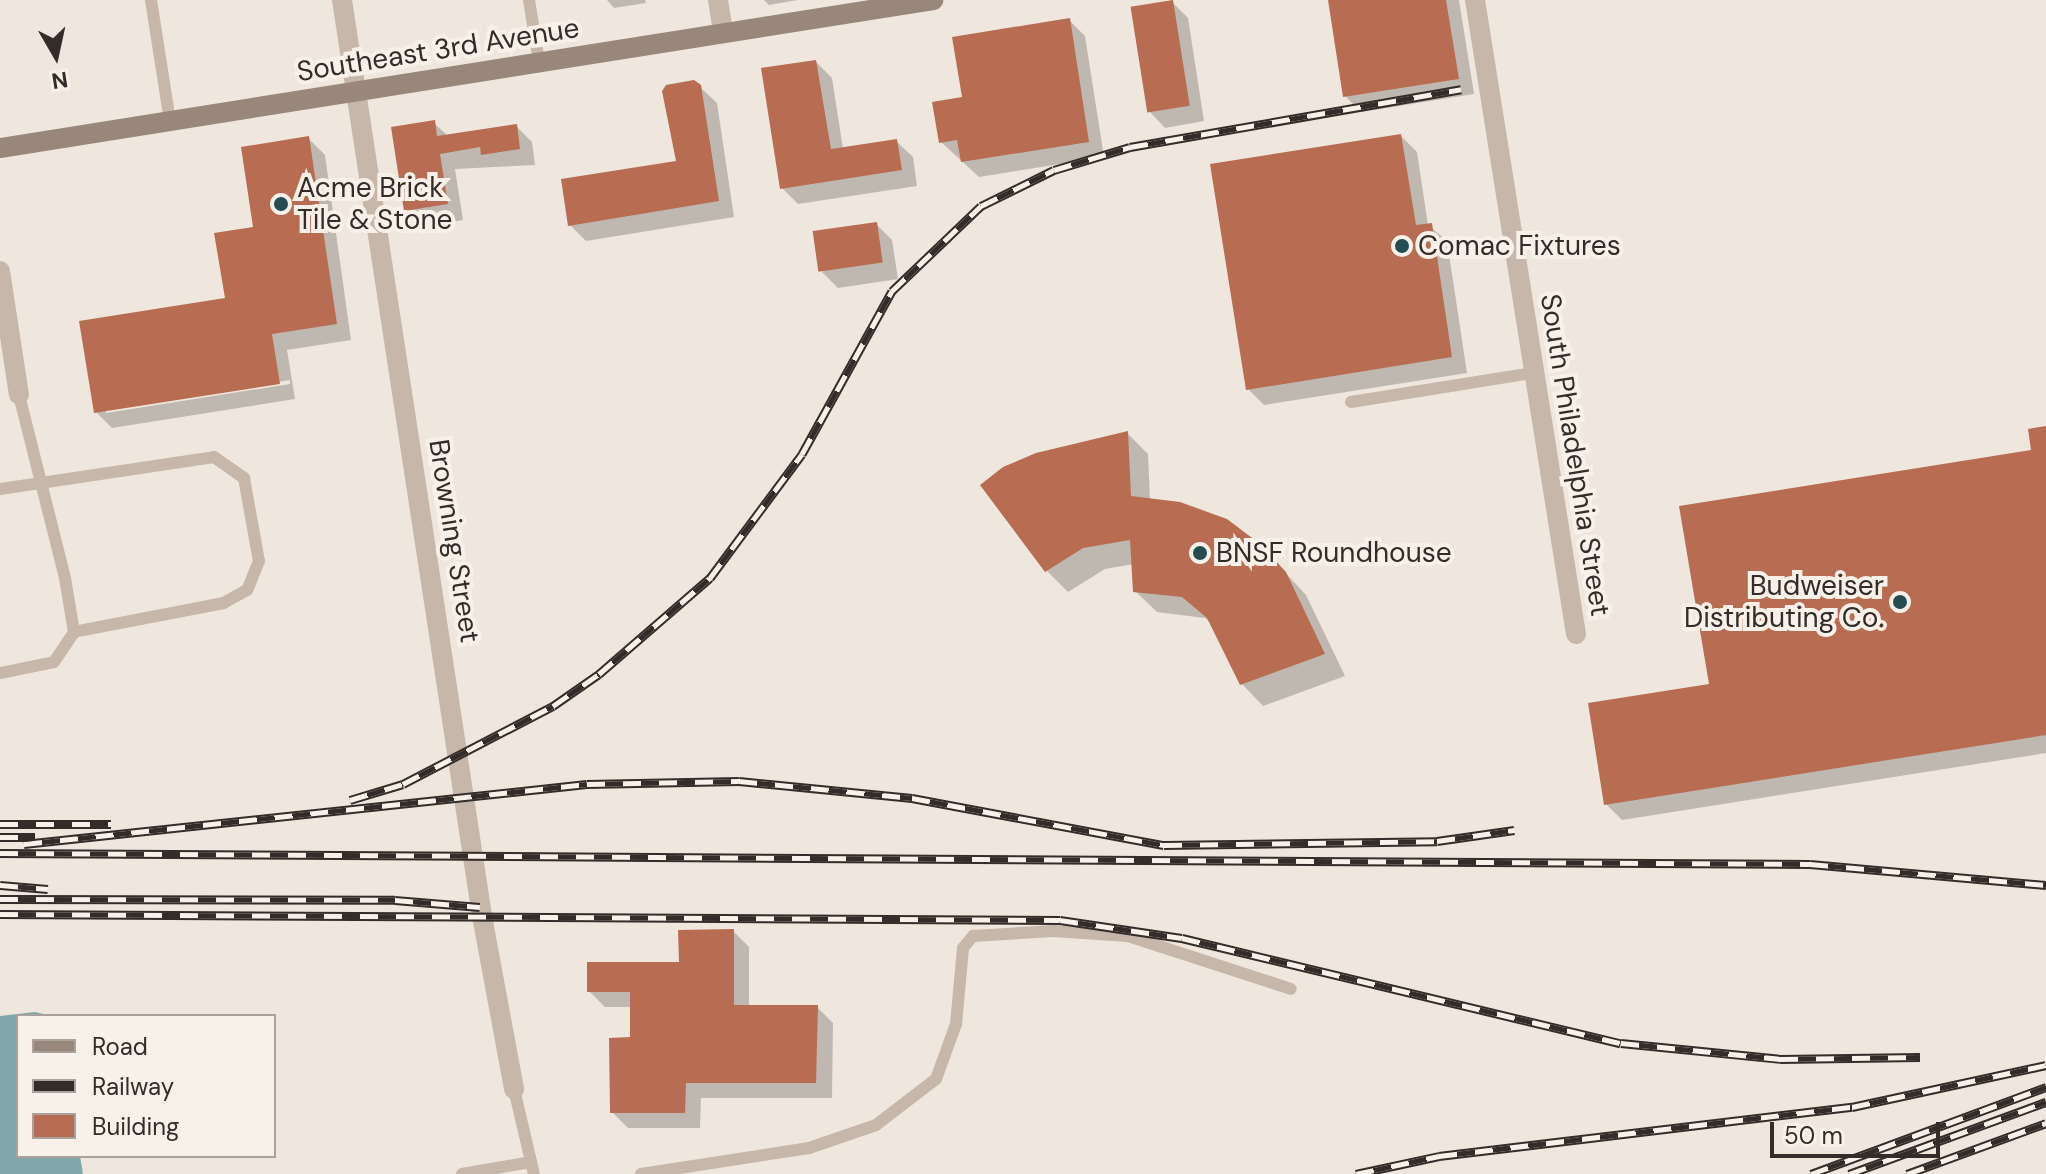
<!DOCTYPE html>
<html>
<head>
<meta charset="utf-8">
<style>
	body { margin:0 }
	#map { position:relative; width:2046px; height:1174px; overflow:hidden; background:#efe7dd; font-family:"DM Sans",sans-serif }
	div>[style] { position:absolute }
	.water>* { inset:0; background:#7fa6a9 }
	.shadow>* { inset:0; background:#0003 }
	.building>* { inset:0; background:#b86c52; transform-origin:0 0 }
	.service>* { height:12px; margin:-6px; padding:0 6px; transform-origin:6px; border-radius:6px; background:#c6b7aa }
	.minor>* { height:20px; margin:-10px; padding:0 10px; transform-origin:10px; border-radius:10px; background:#c6b7aa }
	.secondary>* { height:20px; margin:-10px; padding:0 10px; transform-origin:10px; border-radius:10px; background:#99877c }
	.rail>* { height:9px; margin-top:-4.5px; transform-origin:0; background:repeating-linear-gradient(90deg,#f7f1e9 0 18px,#342c29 0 36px); box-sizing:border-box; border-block:2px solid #342c29 }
	.dots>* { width:22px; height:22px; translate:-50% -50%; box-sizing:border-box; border:4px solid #f7f1e9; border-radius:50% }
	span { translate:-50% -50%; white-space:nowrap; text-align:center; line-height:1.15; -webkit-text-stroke:8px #f7f1e9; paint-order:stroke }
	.street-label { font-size:28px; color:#342c29 }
	.poi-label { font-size:28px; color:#342c29 }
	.left { translate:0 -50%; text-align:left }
	.right { translate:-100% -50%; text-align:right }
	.legend { position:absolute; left:16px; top:1014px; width:260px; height:144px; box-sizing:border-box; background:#f7f1e9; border:2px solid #a9a29c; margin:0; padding:10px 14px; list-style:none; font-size:24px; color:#342c29 }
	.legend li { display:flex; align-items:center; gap:16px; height:40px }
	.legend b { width:40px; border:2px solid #a9a29c }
	.north { position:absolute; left:16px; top:16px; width:80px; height:80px; -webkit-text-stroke:6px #f7f1e9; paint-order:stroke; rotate:171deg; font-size:22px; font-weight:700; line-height:32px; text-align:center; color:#342c29 }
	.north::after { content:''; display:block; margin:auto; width:28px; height:36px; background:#342c29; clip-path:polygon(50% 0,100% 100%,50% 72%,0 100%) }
	.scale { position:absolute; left:1770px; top:1122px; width:170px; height:36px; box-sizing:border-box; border:4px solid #342c29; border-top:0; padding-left:10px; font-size:24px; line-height:28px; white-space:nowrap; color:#342c29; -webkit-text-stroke:6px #f7f1e9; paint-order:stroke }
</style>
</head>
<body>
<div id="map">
	<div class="water">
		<i style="clip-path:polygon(35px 1012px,52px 1016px,18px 1016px,18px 1156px,80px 1156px,83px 1174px,0 1174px,0 1016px)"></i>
	</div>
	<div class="shadow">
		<i style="clip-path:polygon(607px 0,645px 0,646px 3px,614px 8px)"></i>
		<i style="clip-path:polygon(764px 0,798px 0,769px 5px)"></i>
		<i style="clip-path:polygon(1330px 0,1459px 0,1474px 94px,1361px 112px,1345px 96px)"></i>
		<i style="clip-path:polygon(1172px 2px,1188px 18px,1204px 121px,1165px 128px,1149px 111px)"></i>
		<i style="clip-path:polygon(1069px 20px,1085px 36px,1104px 157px,979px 177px,941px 142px)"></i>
		<i style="clip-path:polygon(816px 62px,832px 78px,843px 149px,896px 141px,913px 157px,917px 186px,798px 204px,782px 188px)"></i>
		<i style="clip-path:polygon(700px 87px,717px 103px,734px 217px,586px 241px,570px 225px,679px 163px)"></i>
		<i style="clip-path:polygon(434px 123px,448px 136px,516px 126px,532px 142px,535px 165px,455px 169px,463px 220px,422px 227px,406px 210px)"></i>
		<i style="clip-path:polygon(1401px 136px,1417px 152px,1428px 225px,1447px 241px,1467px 373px,1264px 405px,1248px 389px)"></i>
		<i style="clip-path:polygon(evenodd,309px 139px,325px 155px,351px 340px,287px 350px,295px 399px,112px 428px,96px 412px,227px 300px,255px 229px,309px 139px,290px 380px,290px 384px,106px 413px,106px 409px,290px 380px)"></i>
		<i style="clip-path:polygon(876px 224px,892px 240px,898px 279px,838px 288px,822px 272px)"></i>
		<i style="clip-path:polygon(2046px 428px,2046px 753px,1622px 820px,1606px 804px,2033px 452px)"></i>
		<i style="clip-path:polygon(1127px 433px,1148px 454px,1150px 500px,1281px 568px,1306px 595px,1345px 676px,1263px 706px,1242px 684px,1211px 623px,1205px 618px,1157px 612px,1135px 591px,1134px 564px,1105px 569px,1068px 592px,1047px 571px)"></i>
		<i style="clip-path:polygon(733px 931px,749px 947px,749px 1007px,817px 1007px,833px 1023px,832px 1098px,701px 1098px,700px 1128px,628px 1128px,612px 1112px,632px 1039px,632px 1007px,605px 1007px,589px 991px,681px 964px)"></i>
	</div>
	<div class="building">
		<i style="left:1173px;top:0;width:107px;height:43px;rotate:81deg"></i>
		<i style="clip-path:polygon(1328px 0,1446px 0,1459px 79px,1343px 97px)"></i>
		<i style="clip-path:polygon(1070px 18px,1089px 142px,961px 162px,957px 140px,939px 143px,932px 102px,962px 97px,952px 37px)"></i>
		<i style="clip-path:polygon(816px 60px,831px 149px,897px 139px,902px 170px,780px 189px,761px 68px)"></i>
		<i style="clip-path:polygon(694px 80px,701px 85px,719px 201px,568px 226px,561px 179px,676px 161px,662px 91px,666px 85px)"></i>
		<i style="clip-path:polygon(435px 120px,437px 136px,517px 124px,520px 149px,481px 155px,480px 147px,440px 154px,448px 204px,404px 211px,391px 127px)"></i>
		<i style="clip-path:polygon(1401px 134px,1416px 225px,1432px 223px,1452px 357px,1246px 390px,1210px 164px)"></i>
		<i style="clip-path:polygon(309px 136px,337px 324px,272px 334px,280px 384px,94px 413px,79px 321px,225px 298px,214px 233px,253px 227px,241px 147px)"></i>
		<i style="left:877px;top:222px;width:41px;height:65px;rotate:82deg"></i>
		<i style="clip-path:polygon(2046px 426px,2046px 735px,1604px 805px,1588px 703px,1709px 684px,1679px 506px,2031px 450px,2028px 429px)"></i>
		<i style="clip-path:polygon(1128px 431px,1131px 496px,1180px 502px,1227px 519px,1260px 544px,1286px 572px,1325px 654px,1240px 685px,1207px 618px,1182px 597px,1133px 592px,1130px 540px,1083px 548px,1045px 572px,980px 485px,1003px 467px,1036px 453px)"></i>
		<i style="clip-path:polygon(734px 929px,734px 1005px,818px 1005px,816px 1083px,686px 1083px,685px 1113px,610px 1113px,609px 1038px,630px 1037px,630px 992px,587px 992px,587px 962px,679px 962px,678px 930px)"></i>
	</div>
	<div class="service">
		<i style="left:151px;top:0;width:122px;rotate:81.1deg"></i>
		<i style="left:529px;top:0;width:63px;rotate:80.8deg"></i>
		<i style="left:1351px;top:402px;width:184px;rotate:-9.1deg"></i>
		<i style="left:0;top:489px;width:216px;rotate:-8.5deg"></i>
		<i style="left:214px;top:457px;width:37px;rotate:35deg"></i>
		<i style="left:244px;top:478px;width:84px;rotate:79.8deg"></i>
		<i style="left:259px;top:561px;width:31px;rotate:112deg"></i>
		<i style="left:247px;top:590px;width:26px;rotate:151deg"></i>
		<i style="left:224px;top:603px;width:153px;rotate:169.1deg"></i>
		<i style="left:0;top:673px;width:55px;rotate:-11.5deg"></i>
		<i style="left:54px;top:662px;width:36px;rotate:-56deg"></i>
		<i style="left:74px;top:632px;width:55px;rotate:-99.5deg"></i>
		<i style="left:65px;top:578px;width:189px;rotate:-104.1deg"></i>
		<i style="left:514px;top:1089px;width:87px;rotate:76.8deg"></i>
		<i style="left:462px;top:1174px;width:70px;rotate:-9.9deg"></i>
		<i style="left:641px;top:1174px;width:170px;rotate:-8.8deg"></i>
		<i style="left:809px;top:1148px;width:71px;rotate:-18.9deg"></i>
		<i style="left:876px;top:1125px;width:76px;rotate:-37.5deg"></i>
		<i style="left:936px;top:1079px;width:59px;rotate:-70deg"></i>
		<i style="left:956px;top:1024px;width:76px;rotate:-84.7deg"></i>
		<i style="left:963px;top:948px;width:16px;rotate:-50deg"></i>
		<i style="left:973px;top:936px;width:80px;rotate:-3.6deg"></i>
		<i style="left:1053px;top:931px;width:75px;rotate:3.8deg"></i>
		<i style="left:1128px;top:936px;width:171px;rotate:18deg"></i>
	</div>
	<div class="minor">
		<i style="left:342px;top:0;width:927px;rotate:81.31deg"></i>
		<i style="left:482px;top:916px;width:176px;rotate:79.5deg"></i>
		<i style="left:718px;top:0;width:33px;rotate:81deg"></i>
		<i style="left:1475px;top:0;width:642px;rotate:80.95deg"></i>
		<i style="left:0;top:271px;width:125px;rotate:81.3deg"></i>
	</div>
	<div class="secondary">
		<i style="left:0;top:148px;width:945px;rotate:-9.01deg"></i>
	</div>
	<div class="rail">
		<i style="left:350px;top:800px;width:55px;rotate:-16.8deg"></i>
		<i style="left:403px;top:784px;width:169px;rotate:-27.5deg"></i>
		<i style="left:553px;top:706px;width:56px;rotate:-34.8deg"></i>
		<i style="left:599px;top:674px;width:147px;rotate:-40.9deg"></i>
		<i style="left:710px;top:578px;width:154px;rotate:-53.4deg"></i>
		<i style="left:802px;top:454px;width:186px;rotate:-61.1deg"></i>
		<i style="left:892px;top:291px;width:123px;rotate:-43.7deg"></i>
		<i style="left:981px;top:206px;width:81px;rotate:-26.3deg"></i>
		<i style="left:1054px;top:170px;width:79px;rotate:-16.8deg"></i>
		<i style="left:1130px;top:147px;width:336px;rotate:-9.9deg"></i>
		<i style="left:0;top:824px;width:111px"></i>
		<i style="left:0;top:837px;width:35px"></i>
		<i style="left:24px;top:844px;width:566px;rotate:-6.08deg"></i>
		<i style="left:587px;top:784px;width:152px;rotate:-1.1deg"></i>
		<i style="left:739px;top:781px;width:174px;rotate:5.6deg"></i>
		<i style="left:912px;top:798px;width:256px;rotate:10.6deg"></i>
		<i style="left:1164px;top:845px;width:273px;rotate:-0.8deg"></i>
		<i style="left:1437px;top:841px;width:78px;rotate:-8.1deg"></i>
		<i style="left:0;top:853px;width:1810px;rotate:0.35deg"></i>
		<i style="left:1810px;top:864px;width:237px;rotate:5.1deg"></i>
		<i style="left:0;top:885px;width:48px;rotate:4.8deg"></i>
		<i style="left:0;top:899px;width:395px;rotate:0.1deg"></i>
		<i style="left:395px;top:900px;width:85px;rotate:4.7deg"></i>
		<i style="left:0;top:914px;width:1060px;rotate:0.32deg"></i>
		<i style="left:1060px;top:920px;width:123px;rotate:8.4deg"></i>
		<i style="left:1182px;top:938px;width:451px;rotate:13.5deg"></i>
		<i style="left:1621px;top:1043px;width:160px;rotate:5.7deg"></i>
		<i style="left:1780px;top:1059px;width:140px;rotate:-0.8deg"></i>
		<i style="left:1356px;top:1174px;width:85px;rotate:-12.2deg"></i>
		<i style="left:1439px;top:1156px;width:416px;rotate:-6.8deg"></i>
		<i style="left:1852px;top:1107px;width:198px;rotate:-12.2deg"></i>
		<i style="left:1811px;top:1174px;width:251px;rotate:-20.3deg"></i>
		<i style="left:1849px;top:1174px;width:210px;rotate:-20.1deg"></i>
		<i style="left:1907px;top:1174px;width:148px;rotate:-20.1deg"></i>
	</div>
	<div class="dots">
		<i style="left:281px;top:204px;background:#234d51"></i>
		<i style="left:1402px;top:246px;background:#234d51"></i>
		<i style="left:1200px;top:553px;background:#234d51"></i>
		<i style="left:1900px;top:602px;background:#234d51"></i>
	</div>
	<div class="street-label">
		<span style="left:438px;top:50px;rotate:-9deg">Southeast 3rd Avenue</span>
		<span style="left:1575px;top:455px;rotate:81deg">South Philadelphia Street</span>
		<span style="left:454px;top:541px;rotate:81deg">Browning Street</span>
	</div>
	<div class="poi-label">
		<span class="left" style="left:297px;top:204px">Acme Brick<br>Tile &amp; Stone</span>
		<span class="left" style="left:1418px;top:246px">Comac Fixtures</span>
		<span class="left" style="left:1216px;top:553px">BNSF Roundhouse</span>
		<span class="right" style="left:1884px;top:602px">Budweiser<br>Distributing Co.</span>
	</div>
	<ul class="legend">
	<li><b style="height:10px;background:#99877c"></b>Road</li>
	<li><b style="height:10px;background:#342c29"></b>Railway</li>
	<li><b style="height:22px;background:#b86c52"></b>Building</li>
	</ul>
	<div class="north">N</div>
	<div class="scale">50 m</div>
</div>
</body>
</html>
